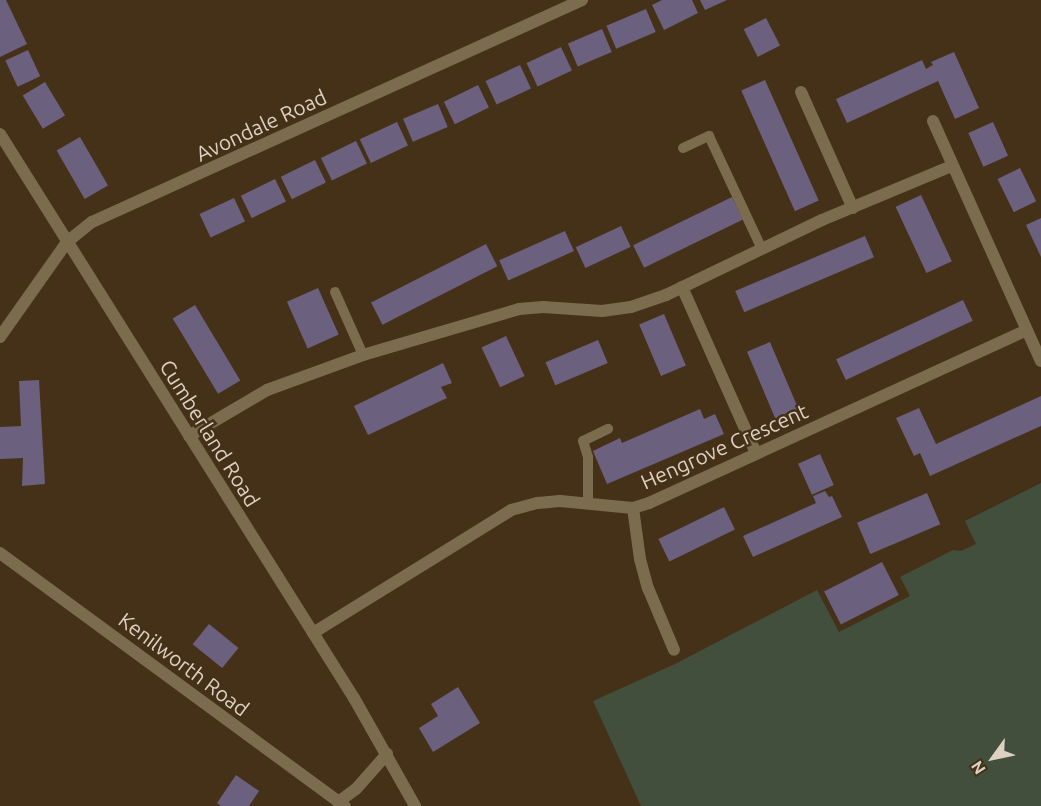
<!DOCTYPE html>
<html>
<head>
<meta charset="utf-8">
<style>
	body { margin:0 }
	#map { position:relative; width:1041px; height:806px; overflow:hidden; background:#453118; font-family:Ubuntu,sans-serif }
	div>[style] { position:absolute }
	.green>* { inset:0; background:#414f3c }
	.building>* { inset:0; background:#6b607e; transform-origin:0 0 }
	.lane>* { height:10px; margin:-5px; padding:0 5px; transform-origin:5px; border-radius:5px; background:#7a6c4d }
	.street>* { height:12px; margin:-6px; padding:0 6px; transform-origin:6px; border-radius:6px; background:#7a6c4d }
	span { translate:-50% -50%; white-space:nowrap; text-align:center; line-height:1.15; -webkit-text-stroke:5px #453118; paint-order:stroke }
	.street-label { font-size:21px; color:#ddd1c3 }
	.north { position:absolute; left:963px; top:728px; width:60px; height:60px; -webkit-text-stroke:4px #453118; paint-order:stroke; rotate:237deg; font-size:16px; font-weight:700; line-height:24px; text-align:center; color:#ddd1c3 }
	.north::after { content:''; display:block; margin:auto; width:21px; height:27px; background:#ddd1c3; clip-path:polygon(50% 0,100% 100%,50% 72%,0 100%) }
</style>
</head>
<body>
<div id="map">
	<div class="green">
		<i style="clip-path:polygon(1041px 483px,1041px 806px,641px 806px,593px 701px,675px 664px,817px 590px,839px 632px,910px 596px,900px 577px,953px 550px,961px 551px,976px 544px,965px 521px)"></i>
	</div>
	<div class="building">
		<i style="clip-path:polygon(0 0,6px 0,27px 44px,0 57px)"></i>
		<i style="clip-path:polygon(662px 0,692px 0,698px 13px,664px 30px,652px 5px)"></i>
		<i style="clip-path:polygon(700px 0,727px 0,705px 10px)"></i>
		<i style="left:646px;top:9px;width:25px;height:43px;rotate:67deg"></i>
		<i style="left:766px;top:18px;width:31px;height:25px;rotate:63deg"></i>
		<i style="left:602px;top:29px;width:25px;height:37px;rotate:67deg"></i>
		<i style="left:561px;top:47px;width:26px;height:38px;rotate:65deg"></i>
		<i style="left:28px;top:50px;width:29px;height:25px;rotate:65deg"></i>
		<i style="clip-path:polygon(954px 52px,979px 108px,955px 119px,938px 81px,847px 123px,836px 99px,922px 60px,926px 69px,933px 65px,931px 62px)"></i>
		<i style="left:520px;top:65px;width:26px;height:38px;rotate:65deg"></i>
		<i style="left:765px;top:80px;width:132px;height:26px;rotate:66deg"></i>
		<i style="left:45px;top:82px;width:39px;height:26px;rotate:59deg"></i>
		<i style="left:478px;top:85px;width:25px;height:38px;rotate:64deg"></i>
		<i style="left:438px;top:104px;width:25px;height:38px;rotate:67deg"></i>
		<i style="left:397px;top:122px;width:26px;height:41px;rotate:65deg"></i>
		<i style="left:993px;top:122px;width:37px;height:27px;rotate:66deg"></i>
		<i style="left:80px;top:137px;width:56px;height:27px;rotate:60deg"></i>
		<i style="left:356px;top:141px;width:25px;height:39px;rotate:64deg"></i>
		<i style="left:315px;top:160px;width:25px;height:38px;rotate:64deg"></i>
		<i style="left:1020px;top:168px;width:37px;height:25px;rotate:64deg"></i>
		<i style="left:275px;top:179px;width:25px;height:38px;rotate:64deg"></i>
		<i style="left:921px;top:195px;width:73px;height:28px;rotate:65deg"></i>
		<i style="left:732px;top:197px;width:25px;height:110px;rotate:64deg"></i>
		<i style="left:234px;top:198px;width:26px;height:38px;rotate:65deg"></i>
		<i style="clip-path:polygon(1041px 218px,1041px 257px,1026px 225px)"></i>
		<i style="left:621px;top:226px;width:23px;height:50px;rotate:65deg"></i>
		<i style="left:565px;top:231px;width:22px;height:72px;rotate:66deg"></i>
		<i style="left:865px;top:236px;width:23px;height:141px;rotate:67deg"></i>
		<i style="left:486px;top:244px;width:25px;height:129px;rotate:63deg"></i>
		<i style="left:318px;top:288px;width:51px;height:34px;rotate:66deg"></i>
		<i style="left:963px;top:300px;width:23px;height:140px;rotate:65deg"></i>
		<i style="left:195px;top:305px;width:88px;height:26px;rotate:59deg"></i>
		<i style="left:664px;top:314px;width:56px;height:27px;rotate:67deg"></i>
		<i style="left:506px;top:336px;width:44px;height:27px;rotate:65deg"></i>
		<i style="left:598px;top:340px;width:25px;height:57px;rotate:67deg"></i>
		<i style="left:770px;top:342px;width:73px;height:25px;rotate:67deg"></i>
		<i style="clip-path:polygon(443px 363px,452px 383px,441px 387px,447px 398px,368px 435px,354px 406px)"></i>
		<i style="clip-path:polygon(39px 380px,45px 484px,22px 486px,23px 458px,0 459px,0 427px,21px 426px,19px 381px)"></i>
		<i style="clip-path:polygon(1041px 396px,1041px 426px,930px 476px,920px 453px,914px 456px,896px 418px,919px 408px,936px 444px)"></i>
		<i style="clip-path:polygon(700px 409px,704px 419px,715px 414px,724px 434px,607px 484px,593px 451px,620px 438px,622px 443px)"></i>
		<i style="left:820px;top:454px;width:34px;height:24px;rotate:66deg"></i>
		<i style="clip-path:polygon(825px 491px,829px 497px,832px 496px,842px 517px,753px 557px,743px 536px,816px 503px,813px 496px)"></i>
		<i style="left:927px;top:493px;width:34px;height:76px;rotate:67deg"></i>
		<i style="left:724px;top:507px;width:25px;height:73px;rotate:64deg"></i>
		<i style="left:882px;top:562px;width:37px;height:65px;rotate:63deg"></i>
		<i style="left:209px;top:624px;width:38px;height:26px;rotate:39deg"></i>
		<i style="clip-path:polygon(458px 687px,480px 723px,433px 752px,419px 728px,438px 716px,431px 704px)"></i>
		<i style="clip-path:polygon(236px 775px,259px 791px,249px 806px,221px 806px,217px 803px)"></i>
	</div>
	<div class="lane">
		<i style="left:683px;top:148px;width:29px;rotate:-25deg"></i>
		<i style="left:709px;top:136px;width:125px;rotate:64.9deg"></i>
		<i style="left:335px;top:292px;width:69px;rotate:66deg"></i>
		<i style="left:588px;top:504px;width:47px;rotate:-90deg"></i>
		<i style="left:588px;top:457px;width:17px;rotate:-107deg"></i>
		<i style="left:583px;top:441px;width:28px;rotate:-26deg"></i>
	</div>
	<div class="street">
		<i style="left:801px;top:92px;width:127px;rotate:65.9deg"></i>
		<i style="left:933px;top:121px;width:263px;rotate:65.8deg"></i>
		<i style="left:0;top:134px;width:666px;rotate:57.89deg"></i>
		<i style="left:354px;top:698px;width:124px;rotate:60.5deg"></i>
		<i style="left:682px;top:287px;width:182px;rotate:66deg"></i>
		<i style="left:0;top:337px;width:116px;rotate:-54.8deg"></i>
		<i style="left:67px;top:242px;width:32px;rotate:-39deg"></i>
		<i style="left:92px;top:222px;width:538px;rotate:-24.37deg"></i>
		<i style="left:189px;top:436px;width:91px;rotate:-30.5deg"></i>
		<i style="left:267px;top:390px;width:102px;rotate:-20deg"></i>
		<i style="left:363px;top:355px;width:163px;rotate:-16.4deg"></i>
		<i style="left:519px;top:309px;width:24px;rotate:-5deg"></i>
		<i style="left:543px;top:307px;width:59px;rotate:3.9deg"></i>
		<i style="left:602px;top:311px;width:29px;rotate:-8deg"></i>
		<i style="left:631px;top:307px;width:37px;rotate:-19deg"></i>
		<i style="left:666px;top:295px;width:173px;rotate:-25.7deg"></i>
		<i style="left:822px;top:220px;width:141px;rotate:-22.6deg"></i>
		<i style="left:633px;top:508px;width:51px;rotate:82.2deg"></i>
		<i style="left:640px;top:559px;width:30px;rotate:75deg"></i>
		<i style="left:648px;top:588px;width:67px;rotate:67.2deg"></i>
		<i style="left:0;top:553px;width:428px;rotate:36.3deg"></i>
		<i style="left:313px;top:633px;width:233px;rotate:-31.8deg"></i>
		<i style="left:511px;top:510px;width:28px;rotate:-15deg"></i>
		<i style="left:538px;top:503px;width:22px;rotate:-5deg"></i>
		<i style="left:560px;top:501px;width:73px;rotate:5.5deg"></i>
		<i style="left:633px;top:508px;width:17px;rotate:-17deg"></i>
		<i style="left:649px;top:503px;width:413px;rotate:-24.6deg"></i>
		<i style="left:338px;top:802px;width:22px;rotate:-36deg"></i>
		<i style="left:356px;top:789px;width:47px;rotate:-48.5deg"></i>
	</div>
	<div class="street-label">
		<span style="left:261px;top:125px;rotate:-25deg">Avondale Road</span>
		<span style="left:210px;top:433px;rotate:58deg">Cumberland Road</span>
		<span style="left:724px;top:446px;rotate:-24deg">Hengrove Crescent</span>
		<span style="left:184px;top:664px;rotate:37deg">Kenilworth Road</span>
	</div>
	<div class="north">N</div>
</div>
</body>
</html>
